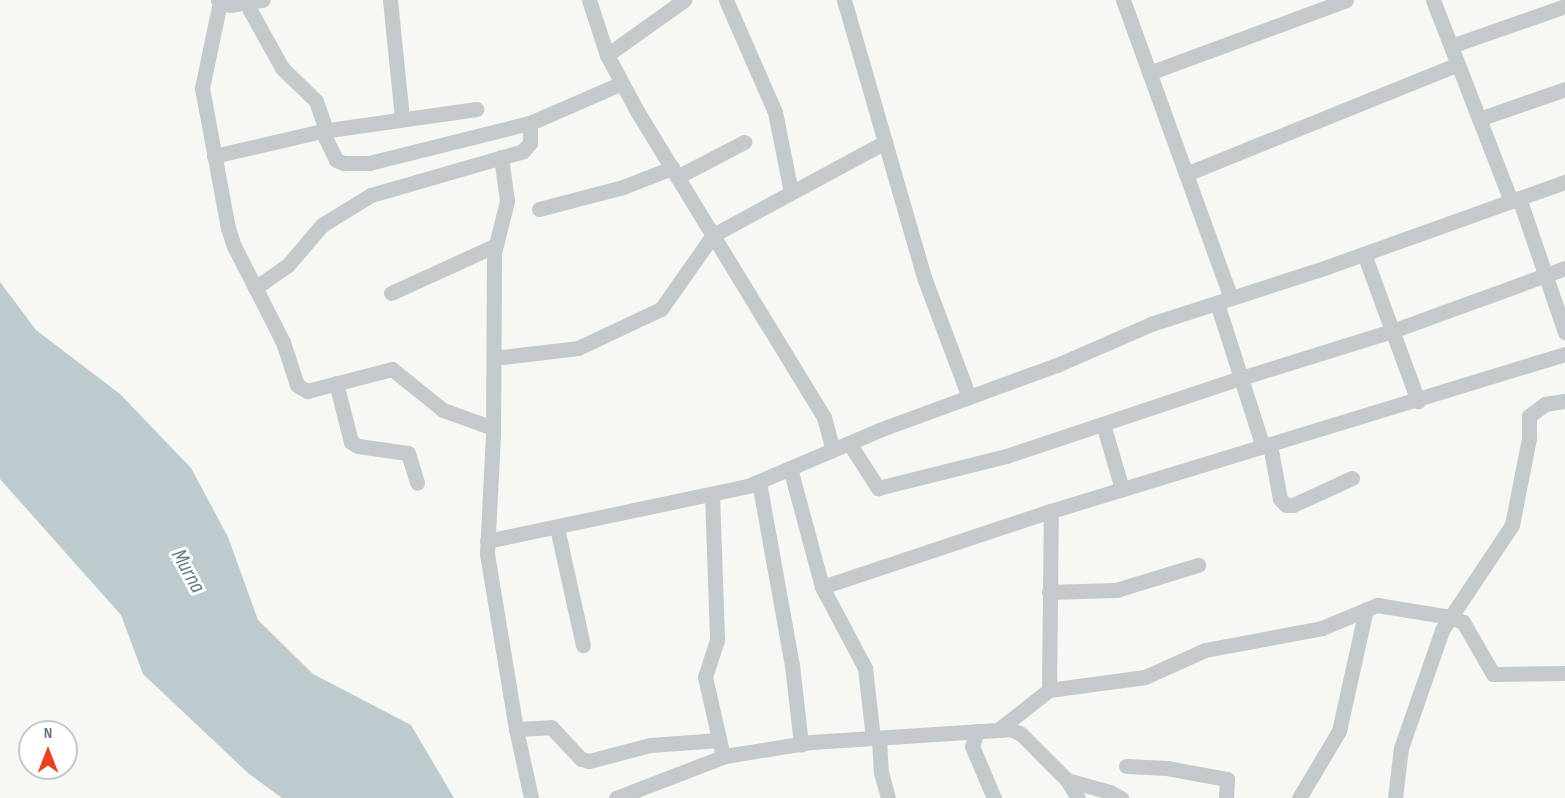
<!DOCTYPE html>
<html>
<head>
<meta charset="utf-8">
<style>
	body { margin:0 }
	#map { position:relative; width:1565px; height:798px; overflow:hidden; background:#f7f7f3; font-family:"Sofia Sans Condensed",sans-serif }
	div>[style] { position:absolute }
	.water>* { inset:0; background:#bdcace }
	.street>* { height:15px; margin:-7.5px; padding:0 7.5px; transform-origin:7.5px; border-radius:7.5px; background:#c4c9cc }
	span { translate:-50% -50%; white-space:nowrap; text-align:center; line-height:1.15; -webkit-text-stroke:6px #fff; paint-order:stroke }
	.water-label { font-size:22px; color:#5f7b83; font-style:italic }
	.north { position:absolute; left:18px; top:720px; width:60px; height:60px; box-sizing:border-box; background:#fff; border:2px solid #c1c9cf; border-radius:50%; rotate:0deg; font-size:16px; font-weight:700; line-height:24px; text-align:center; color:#647987 }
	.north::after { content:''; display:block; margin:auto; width:21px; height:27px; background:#f03e1a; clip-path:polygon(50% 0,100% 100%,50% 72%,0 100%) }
</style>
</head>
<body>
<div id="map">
	<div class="water">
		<i style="clip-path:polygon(0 282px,36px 330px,120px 394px,191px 468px,228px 537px,258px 620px,313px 674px,411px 725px,454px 798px,282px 798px,248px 773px,143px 674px,121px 615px,0 479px)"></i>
	</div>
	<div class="street">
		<i style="left:218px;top:0;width:13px;rotate:23deg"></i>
		<i style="left:230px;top:5px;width:33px;rotate:-9deg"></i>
		<i style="left:390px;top:0;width:120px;rotate:84.2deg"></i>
		<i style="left:589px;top:0;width:58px;rotate:71.9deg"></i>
		<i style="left:607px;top:55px;width:64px;rotate:61.8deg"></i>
		<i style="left:637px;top:111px;width:359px;rotate:58.6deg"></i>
		<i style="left:824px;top:417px;width:34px;rotate:75deg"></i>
		<i style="left:726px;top:0;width:122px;rotate:66.4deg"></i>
		<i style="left:775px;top:112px;width:82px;rotate:78.7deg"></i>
		<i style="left:844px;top:0;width:291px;rotate:73.9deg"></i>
		<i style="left:925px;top:280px;width:125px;rotate:69.4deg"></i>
		<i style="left:1123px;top:0;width:317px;rotate:70.1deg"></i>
		<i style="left:1433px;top:0;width:216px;rotate:68.8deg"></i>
		<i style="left:220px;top:2px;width:88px;rotate:101.8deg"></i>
		<i style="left:202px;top:88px;width:142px;rotate:79.5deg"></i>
		<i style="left:228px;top:228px;width:19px;rotate:72deg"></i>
		<i style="left:234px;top:246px;width:108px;rotate:63deg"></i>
		<i style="left:283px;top:342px;width:45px;rotate:72deg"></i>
		<i style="left:297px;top:385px;width:12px;rotate:31deg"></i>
		<i style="left:307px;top:391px;width:88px;rotate:-14.5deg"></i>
		<i style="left:392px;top:369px;width:65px;rotate:38.8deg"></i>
		<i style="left:443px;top:410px;width:53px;rotate:19.8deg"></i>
		<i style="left:246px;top:3px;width:74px;rotate:61deg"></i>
		<i style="left:282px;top:68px;width:47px;rotate:44.1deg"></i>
		<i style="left:316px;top:101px;width:31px;rotate:71deg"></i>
		<i style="left:1451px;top:46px;width:121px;rotate:-19.3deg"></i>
		<i style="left:607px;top:55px;width:95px;rotate:-35.5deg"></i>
		<i style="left:1149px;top:73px;width:210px;rotate:-20.3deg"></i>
		<i style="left:1479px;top:119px;width:91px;rotate:-19.2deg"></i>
		<i style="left:322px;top:131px;width:32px;rotate:64deg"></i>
		<i style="left:336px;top:160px;width:9px;rotate:21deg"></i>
		<i style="left:344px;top:163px;width:25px"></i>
		<i style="left:369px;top:163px;width:166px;rotate:-14deg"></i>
		<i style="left:530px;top:123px;width:100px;rotate:-23.5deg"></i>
		<i style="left:214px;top:156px;width:111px;rotate:-13deg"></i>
		<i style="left:322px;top:131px;width:156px;rotate:-8.1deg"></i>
		<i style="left:501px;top:157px;width:44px;rotate:82.2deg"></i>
		<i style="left:507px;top:201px;width:54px;rotate:104deg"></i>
		<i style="left:494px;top:253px;width:182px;rotate:90.3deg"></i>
		<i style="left:493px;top:435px;width:119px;rotate:92.9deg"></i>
		<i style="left:487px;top:554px;width:177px;rotate:80.6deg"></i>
		<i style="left:516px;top:729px;width:71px;rotate:77.7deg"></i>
		<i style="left:1186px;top:174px;width:293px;rotate:-22deg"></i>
		<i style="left:677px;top:177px;width:76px;rotate:-27.6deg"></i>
		<i style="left:1519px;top:198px;width:142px;rotate:71.1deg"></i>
		<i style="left:539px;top:209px;width:87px;rotate:-14.7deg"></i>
		<i style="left:623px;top:187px;width:53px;rotate:-21.2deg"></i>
		<i style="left:1364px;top:254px;width:157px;rotate:69.8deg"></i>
		<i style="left:255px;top:288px;width:39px;rotate:-35deg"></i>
		<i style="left:287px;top:266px;width:54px;rotate:-49.5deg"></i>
		<i style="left:322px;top:225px;width:57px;rotate:-31.5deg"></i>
		<i style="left:371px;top:195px;width:158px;rotate:-16.1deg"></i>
		<i style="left:523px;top:151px;width:11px;rotate:-49deg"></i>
		<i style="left:530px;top:143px;width:20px;rotate:-90deg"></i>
		<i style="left:391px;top:293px;width:113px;rotate:-24.5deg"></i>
		<i style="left:1217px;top:303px;width:151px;rotate:72.3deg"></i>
		<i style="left:494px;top:358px;width:85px;rotate:-6.8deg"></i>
		<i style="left:578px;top:348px;width:92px;rotate:-25.2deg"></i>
		<i style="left:661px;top:309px;width:90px;rotate:-54.9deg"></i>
		<i style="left:713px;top:235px;width:196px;rotate:-28.4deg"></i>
		<i style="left:336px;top:383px;width:61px;rotate:75.7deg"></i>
		<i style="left:351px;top:442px;width:8px;rotate:30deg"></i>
		<i style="left:358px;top:446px;width:50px;rotate:8deg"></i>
		<i style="left:408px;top:453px;width:31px;rotate:73deg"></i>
		<i style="left:1103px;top:424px;width:68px;rotate:73.7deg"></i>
		<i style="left:849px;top:443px;width:54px;rotate:57.2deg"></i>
		<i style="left:878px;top:488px;width:132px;rotate:-14deg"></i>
		<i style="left:1006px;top:456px;width:248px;rotate:-18.4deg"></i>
		<i style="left:1241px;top:378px;width:158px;rotate:-17.3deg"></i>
		<i style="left:1392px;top:331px;width:184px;rotate:-20deg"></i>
		<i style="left:1270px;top:445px;width:55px;rotate:79.5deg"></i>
		<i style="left:1280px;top:499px;width:8px;rotate:45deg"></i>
		<i style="left:1286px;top:505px;width:7px"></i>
		<i style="left:1293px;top:505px;width:65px;rotate:-24.6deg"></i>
		<i style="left:790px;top:468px;width:123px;rotate:74.9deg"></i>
		<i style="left:822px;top:587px;width:92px;rotate:62deg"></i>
		<i style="left:865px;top:668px;width:70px;rotate:83.5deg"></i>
		<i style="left:759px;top:482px;width:186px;rotate:79.8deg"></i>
		<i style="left:792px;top:665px;width:80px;rotate:83.5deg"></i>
		<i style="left:712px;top:494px;width:146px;rotate:88deg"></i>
		<i style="left:717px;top:640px;width:39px;rotate:108deg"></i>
		<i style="left:705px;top:677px;width:81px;rotate:77.2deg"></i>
		<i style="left:557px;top:528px;width:120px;rotate:77.5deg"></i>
		<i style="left:487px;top:541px;width:267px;rotate:-11.9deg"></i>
		<i style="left:748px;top:486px;width:142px;rotate:-23.1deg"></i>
		<i style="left:879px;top:430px;width:189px;rotate:-20.1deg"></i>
		<i style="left:1057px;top:365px;width:103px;rotate:-23.6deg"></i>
		<i style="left:1151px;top:324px;width:185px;rotate:-17.9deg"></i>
		<i style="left:1327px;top:267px;width:253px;rotate:-19.7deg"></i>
		<i style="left:822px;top:587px;width:241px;rotate:-18.4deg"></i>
		<i style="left:1051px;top:511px;width:537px;rotate:-16.99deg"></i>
		<i style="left:1049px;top:592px;width:67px;rotate:-1.7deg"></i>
		<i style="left:1116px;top:590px;width:86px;rotate:-17deg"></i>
		<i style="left:1049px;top:690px;width:179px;rotate:-89.4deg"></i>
		<i style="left:516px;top:729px;width:35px;rotate:-3deg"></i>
		<i style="left:551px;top:727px;width:44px;rotate:46.8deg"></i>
		<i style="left:581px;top:759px;width:8px;rotate:14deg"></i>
		<i style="left:589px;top:761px;width:63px;rotate:-14.7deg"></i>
		<i style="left:650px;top:745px;width:69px;rotate:-4.1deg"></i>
		<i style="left:998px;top:730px;width:65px;rotate:-38.1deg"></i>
		<i style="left:1049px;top:690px;width:97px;rotate:-7.7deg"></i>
		<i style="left:1145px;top:677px;width:66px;rotate:-24.2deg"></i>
		<i style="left:1205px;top:650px;width:119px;rotate:-10.6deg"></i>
		<i style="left:1322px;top:628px;width:60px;rotate:-22.7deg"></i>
		<i style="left:1377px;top:605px;width:74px;rotate:9.3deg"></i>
		<i style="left:1450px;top:617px;width:14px;rotate:21deg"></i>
		<i style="left:1463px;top:622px;width:60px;rotate:60deg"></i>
		<i style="left:1493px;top:674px;width:72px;rotate:-0.8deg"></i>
		<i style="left:977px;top:731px;width:16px;rotate:108deg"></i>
		<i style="left:972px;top:746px;width:56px;rotate:67.1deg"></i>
		<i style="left:879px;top:738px;width:34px;rotate:87deg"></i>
		<i style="left:881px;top:772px;width:27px;rotate:75deg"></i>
		<i style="left:1126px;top:766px;width:41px;rotate:2.8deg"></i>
		<i style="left:1167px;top:768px;width:61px;rotate:10.4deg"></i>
		<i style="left:1227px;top:779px;width:19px;rotate:93deg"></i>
		<i style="left:1067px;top:780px;width:45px;rotate:15.6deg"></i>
		<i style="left:1110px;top:792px;width:13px;rotate:29deg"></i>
		<i style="left:616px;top:798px;width:117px;rotate:-21.1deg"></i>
		<i style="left:725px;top:756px;width:87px;rotate:-9.2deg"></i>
		<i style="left:811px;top:742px;width:199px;rotate:-3.7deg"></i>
		<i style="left:1010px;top:729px;width:12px;rotate:24deg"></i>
		<i style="left:1021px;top:734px;width:65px;rotate:45deg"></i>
		<i style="left:1067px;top:780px;width:21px;rotate:59deg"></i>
		<i style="left:1299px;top:798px;width:78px;rotate:-59.2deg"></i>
		<i style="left:1339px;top:731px;width:125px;rotate:-77.5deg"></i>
		<i style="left:1395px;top:798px;width:50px;rotate:-83.2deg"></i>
		<i style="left:1401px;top:748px;width:125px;rotate:-70.8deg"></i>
		<i style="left:1442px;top:630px;width:126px;rotate:-56.3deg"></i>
		<i style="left:1512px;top:525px;width:89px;rotate:-78.9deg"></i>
		<i style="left:1529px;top:438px;width:22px;rotate:-90deg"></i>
		<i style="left:1529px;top:416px;width:20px;rotate:-37deg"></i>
		<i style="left:1545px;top:404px;width:20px;rotate:-9deg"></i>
	</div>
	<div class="water-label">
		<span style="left:188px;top:571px;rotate:61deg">Murna</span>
	</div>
	<div class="north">N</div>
</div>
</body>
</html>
